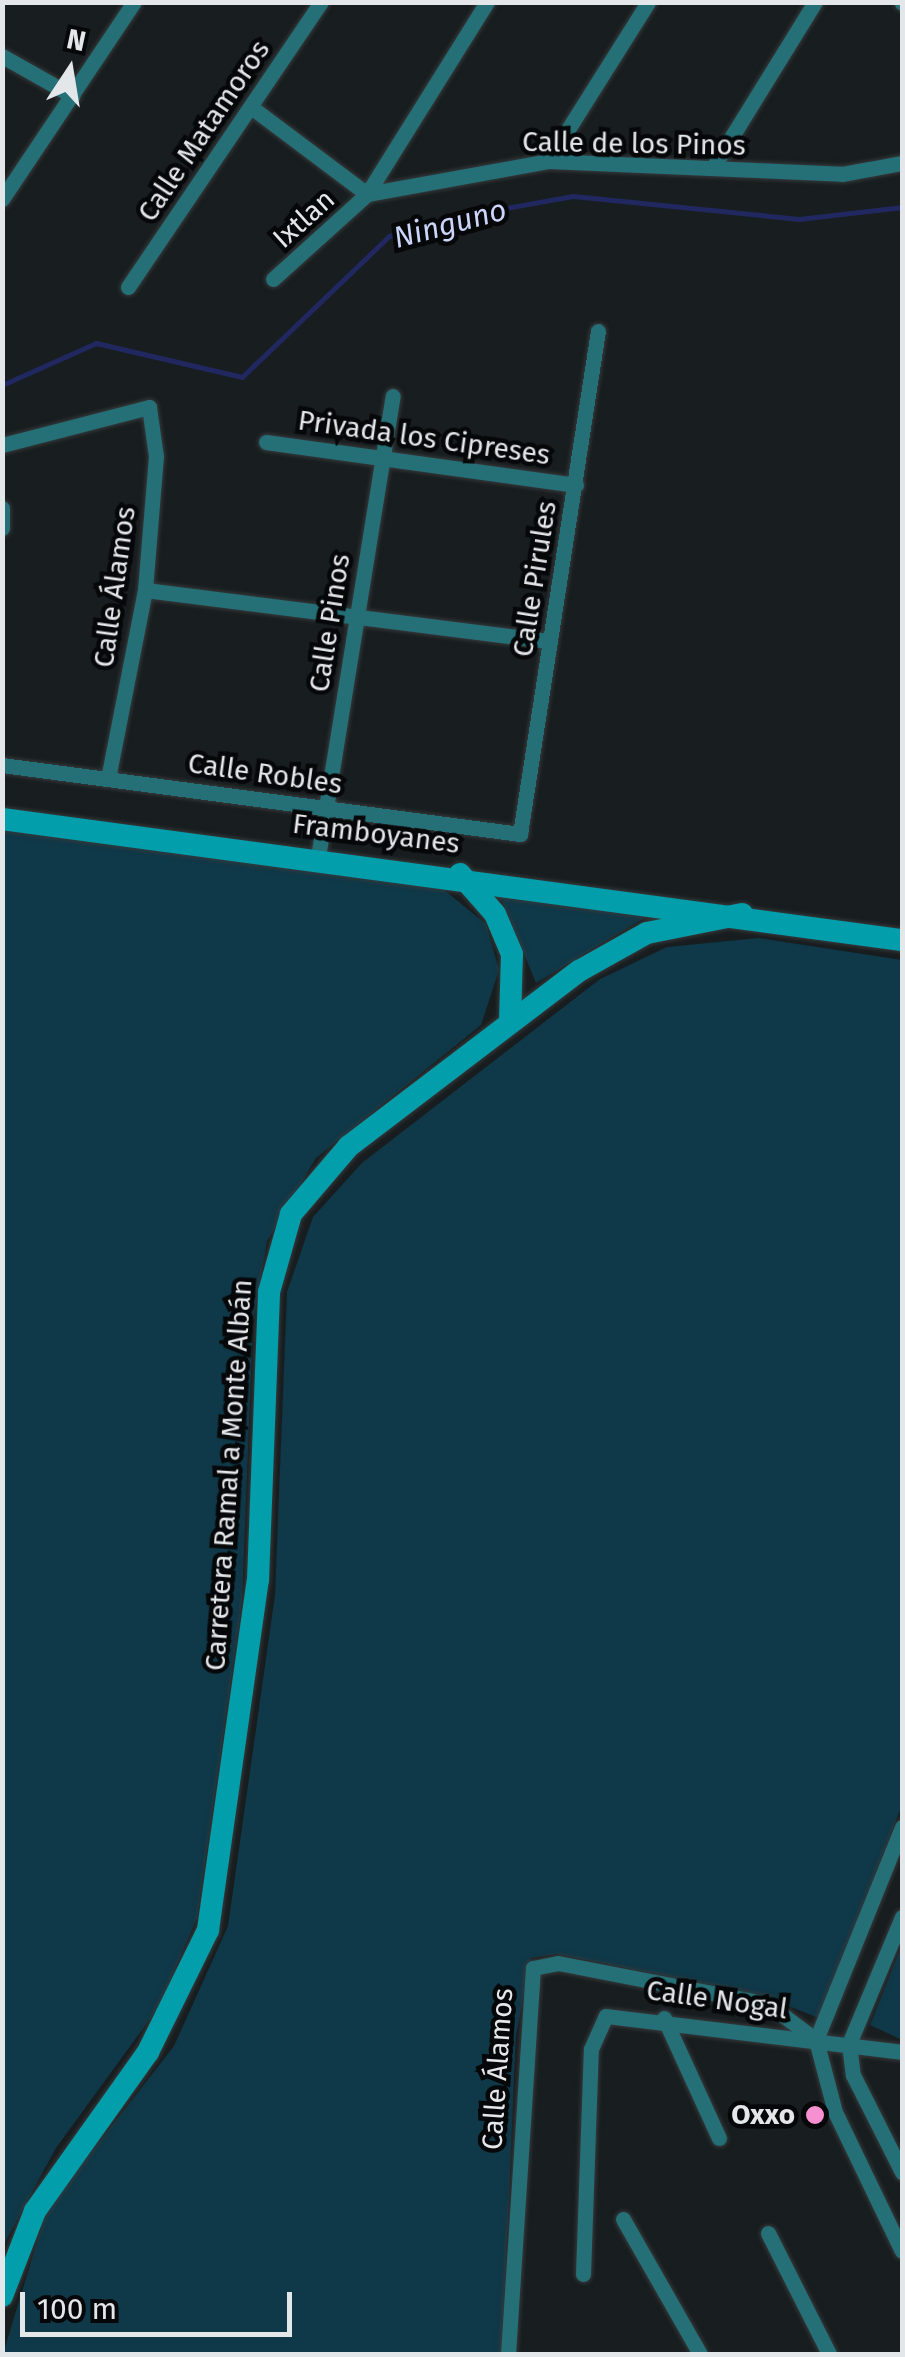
<!DOCTYPE html>
<html>
<head>
<meta charset="utf-8">
<style>
	body { margin:0 }
	#map { position:relative; width:905px; height:2357px; overflow:hidden; background:#181d1f; font-family:"Fira Sans",sans-serif }
	div>[style] { position:absolute }
	.green>* { inset:0; background:#0f3848 }
	.stream>* { height:5px; margin:-2.5px; padding:0 2.5px; transform-origin:2.5px; border-radius:2.5px; background:#212860 }
	.roads { filter:drop-shadow(0 0 2px #35393b) drop-shadow(0 0 2px #35393b) }
	.street>* { height:15px; margin:-7.5px; padding:0 7.5px; transform-origin:7.5px; border-radius:7.5px; background:#256f77 }
	.secondary>* { height:22px; margin:-11px; padding:0 11px; transform-origin:11px; border-radius:11px; background:#039eab }
	.dots>* { width:28px; height:28px; translate:-50% -50%; box-sizing:border-box; border:5px solid #050708; border-radius:50% }
	span { translate:-50% -50%; white-space:nowrap; text-align:center; line-height:1.15; -webkit-text-stroke:9px #050708; paint-order:stroke }
	.street-label { font-size:28px; color:#e4e7e9 }
	.poi-label { font-size:28px; color:#e4e7e9; font-weight:700 }
	.right { translate:-100% -50%; text-align:right }
	.water-label { font-size:30px; color:#cbd4f9; font-style:italic }
	.frame { position:absolute; inset:0; border:5px solid #e4e7e9; pointer-events:none }
	.north { position:absolute; left:20px; top:20px; width:100px; height:100px; -webkit-text-stroke:8px #050708; paint-order:stroke; rotate:12deg; font-size:28px; font-weight:700; line-height:40px; text-align:center; color:#e4e7e9 }
	.north::after { content:''; display:block; margin:auto; width:35px; height:45px; background:#e4e7e9; clip-path:polygon(50% 0,100% 100%,50% 72%,0 100%) }
	.scale { position:absolute; left:20px; top:2292px; width:272px; height:45px; box-sizing:border-box; border:5px solid #e4e7e9; border-top:0; padding-left:12px; font-size:30px; line-height:35px; white-space:nowrap; color:#e4e7e9; -webkit-text-stroke:8px #050708; paint-order:stroke }
</style>
</head>
<body>
<div id="map">
	<div class="green">
		<i style="clip-path:polygon(2px 828px,443px 889px,486px 924px,499px 970px,481px 1025px,316px 1158px,267px 1241px,253px 1322px,242px 1603px,197px 1918px,158px 2008px,56px 2148px,3px 2246px)"></i>
		<i style="clip-path:polygon(501px 898px,644px 915px,644px 918px,536px 983px)"></i>
		<i style="clip-path:polygon(759px 938px,902px 960px,902px 1805px,819px 2018px,760px 1995px,556px 1954px,531px 1958px,516px 2035px,502px 2354px,3px 2354px,47px 2209px,174px 2046px,228px 1926px,275px 1595px,287px 1292px,313px 1217px,362px 1163px,600px 979px,667px 947px)"></i>
		<i style="clip-path:polygon(902px 1945px,902px 2040px,870px 2025px)"></i>
	</div>
	<div class="stream">
		<i style="left:2px;top:385px;width:103px;rotate:-24.1deg"></i>
		<i style="left:96px;top:343px;width:150px;rotate:13.1deg"></i>
		<i style="left:242px;top:377px;width:204px;rotate:-43.8deg"></i>
		<i style="left:389px;top:236px;width:109px;rotate:-13.8deg"></i>
		<i style="left:495px;top:210px;width:79px;rotate:-10.2deg"></i>
		<i style="left:573px;top:196px;width:227px;rotate:5.8deg"></i>
		<i style="left:799px;top:219px;width:104px;rotate:-6.6deg"></i>
	</div>
	<div class="roads">
		<div class="street">
			<i style="left:902px;top:2px;width:1px;rotate:90deg"></i>
			<i style="left:2px;top:56px;width:81px;rotate:29.4deg"></i>
			<i style="left:251px;top:107px;width:145px;rotate:36.9deg"></i>
			<i style="left:548px;top:161px;width:188px;rotate:-57.8deg"></i>
			<i style="left:713px;top:167px;width:194px;rotate:-58.3deg"></i>
			<i style="left:367px;top:194px;width:184px;rotate:-10.3deg"></i>
			<i style="left:548px;top:161px;width:294px;rotate:2.5deg"></i>
			<i style="left:842px;top:174px;width:61px;rotate:-10.4deg"></i>
			<i style="left:2px;top:199px;width:237px;rotate:-56.2deg"></i>
			<i style="left:273px;top:279px;width:127px;rotate:-42.1deg"></i>
			<i style="left:367px;top:194px;width:226px;rotate:-58deg"></i>
			<i style="left:128px;top:287px;width:344px;rotate:-55.9deg"></i>
			<i style="left:266px;top:442px;width:313px;rotate:7.9deg"></i>
			<i style="left:2px;top:445px;width:152px;rotate:-14.5deg"></i>
			<i style="left:149px;top:407px;width:49px;rotate:81.9deg"></i>
			<i style="left:156px;top:456px;width:134px;rotate:94.7deg"></i>
			<i style="left:145px;top:590px;width:192px;rotate:101.1deg"></i>
			<i style="left:2px;top:508px;width:20px;rotate:90deg"></i>
			<i style="left:145px;top:590px;width:407px;rotate:7.2deg"></i>
			<i style="left:2px;top:765px;width:523px;rotate:7.59deg"></i>
			<i style="left:520px;top:834px;width:509px;rotate:-81.19deg"></i>
			<i style="left:318px;top:857px;width:467px;rotate:-80.8deg"></i>
			<i style="left:902px;top:1827px;width:230px;rotate:112deg"></i>
			<i style="left:816px;top:2040px;width:74px;rotate:75.2deg"></i>
			<i style="left:835px;top:2112px;width:154px;rotate:64.3deg"></i>
			<i style="left:902px;top:1917px;width:138px;rotate:112.7deg"></i>
			<i style="left:849px;top:2044px;width:31px;rotate:83deg"></i>
			<i style="left:853px;top:2075px;width:109px;rotate:63.2deg"></i>
			<i style="left:664px;top:2018px;width:132px;rotate:65.4deg"></i>
			<i style="left:623px;top:2219px;width:155px;rotate:60.3deg"></i>
			<i style="left:768px;top:2233px;width:136px;rotate:63.2deg"></i>
			<i style="left:583px;top:2274px;width:225px;rotate:-88deg"></i>
			<i style="left:591px;top:2049px;width:36px;rotate:-66deg"></i>
			<i style="left:606px;top:2016px;width:298px;rotate:6.9deg"></i>
			<i style="left:508px;top:2354px;width:387px;rotate:-86.3deg"></i>
			<i style="left:533px;top:1968px;width:25px;rotate:-11deg"></i>
			<i style="left:558px;top:1963px;width:214px;rotate:11deg"></i>
			<i style="left:768px;top:2004px;width:60px;rotate:36.9deg"></i>
		</div>
		<div class="secondary">
			<i style="left:2px;top:819px;width:908px;rotate:7.66deg"></i>
			<i style="left:460px;top:874px;width:53px;rotate:48.8deg"></i>
			<i style="left:495px;top:914px;width:43px;rotate:67deg"></i>
			<i style="left:512px;top:954px;width:67px;rotate:91.7deg"></i>
			<i style="left:2px;top:2296px;width:91px;rotate:-68.8deg"></i>
			<i style="left:35px;top:2211px;width:195px;rotate:-54.6deg"></i>
			<i style="left:148px;top:2052px;width:136px;rotate:-63.8deg"></i>
			<i style="left:208px;top:1930px;width:354px;rotate:-81.9deg"></i>
			<i style="left:258px;top:1580px;width:288px;rotate:-87.8deg"></i>
			<i style="left:269px;top:1292px;width:81px;rotate:-74.2deg"></i>
			<i style="left:291px;top:1214px;width:89px;rotate:-49.5deg"></i>
			<i style="left:349px;top:1146px;width:289px;rotate:-37.3deg"></i>
			<i style="left:579px;top:971px;width:78px;rotate:-29.2deg"></i>
			<i style="left:647px;top:933px;width:97px;rotate:-11.3deg"></i>
		</div>
	</div>
	<div class="dots">
		<i style="left:815px;top:2115px;background:#f690d0"></i>
	</div>
	<div class="street-label">
		<span style="left:204px;top:131px;rotate:-56deg">Calle Matamoros</span>
		<span style="left:634px;top:144px;rotate:1deg">Calle de los Pinos</span>
		<span style="left:304px;top:219px;rotate:-42deg">Ixtlan</span>
		<span style="left:424px;top:438px;rotate:8deg">Privada los Cipreses</span>
		<span style="left:535px;top:579px;rotate:-81deg">Calle Pirules</span>
		<span style="left:115px;top:587px;rotate:-82deg">Calle Álamos</span>
		<span style="left:330px;top:623px;rotate:-81deg">Calle Pinos</span>
		<span style="left:265px;top:774px;rotate:8deg">Calle Robles</span>
		<span style="left:376px;top:834px;rotate:7deg">Framboyanes</span>
		<span style="left:229px;top:1475px;rotate:-86deg">Carretera Ramal a Monte Albán</span>
		<span style="left:717px;top:2000px;rotate:8deg">Calle Nogal</span>
		<span style="left:498px;top:2069px;rotate:-86deg">Calle Álamos</span>
	</div>
	<div class="poi-label">
		<span class="right" style="left:795px;top:2115px">Oxxo</span>
	</div>
	<div class="water-label">
		<span style="left:450px;top:224px;rotate:-15deg">Ninguno</span>
	</div>
	<div class="frame"></div>
	<div class="north">N</div>
	<div class="scale">100 m</div>
</div>
</body>
</html>
